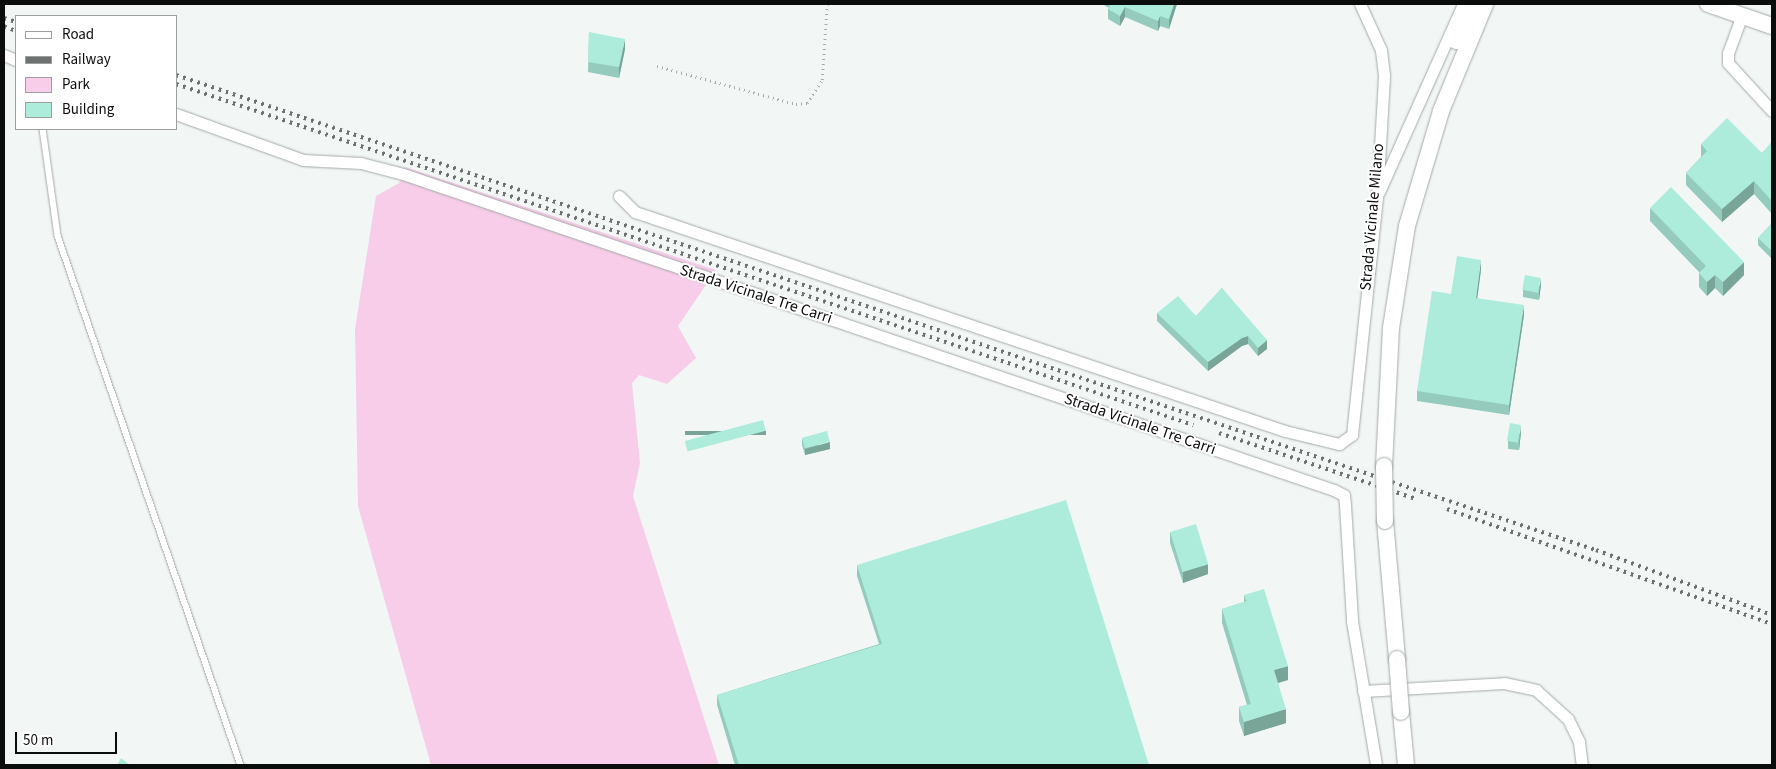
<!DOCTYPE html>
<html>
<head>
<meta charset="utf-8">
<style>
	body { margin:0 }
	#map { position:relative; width:1776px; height:769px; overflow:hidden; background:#f2f7f6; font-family:"Source Sans 3",sans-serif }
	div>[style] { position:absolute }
	.green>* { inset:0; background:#f7cde9 }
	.path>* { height:2.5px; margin-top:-1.25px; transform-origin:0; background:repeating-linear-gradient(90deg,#a7abaa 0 1px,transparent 0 5px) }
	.roads { filter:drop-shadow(0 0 1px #a4aaa8) drop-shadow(0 0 1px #a4aaa8) }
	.lane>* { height:5.5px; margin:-2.75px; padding:0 2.75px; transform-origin:2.75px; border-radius:2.75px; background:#fff }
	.street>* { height:11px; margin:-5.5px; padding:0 5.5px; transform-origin:5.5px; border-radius:5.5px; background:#fff }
	.secondary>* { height:16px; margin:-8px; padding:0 8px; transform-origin:8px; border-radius:8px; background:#fff }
	.rail>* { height:4px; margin-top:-2px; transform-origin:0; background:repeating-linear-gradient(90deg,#6d7170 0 2.5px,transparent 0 7.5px) }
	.bridges { filter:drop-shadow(0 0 1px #a4aaa8) drop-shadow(0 0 1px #a4aaa8) }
	.secondary-bridge>* { height:16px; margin:-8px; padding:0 8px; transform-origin:8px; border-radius:8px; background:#fff }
	.wall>* { inset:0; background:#95cbbc }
	.shaded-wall>* { inset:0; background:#79a599; transform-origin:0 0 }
	.building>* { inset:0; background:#adecdb; transform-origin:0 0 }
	span { translate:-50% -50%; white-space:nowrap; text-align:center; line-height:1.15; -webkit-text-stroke:4px #fff; paint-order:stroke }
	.street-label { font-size:16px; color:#0b0d0c }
	.frame { position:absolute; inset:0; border:5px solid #0b0d0c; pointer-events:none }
	.legend { position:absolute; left:15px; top:15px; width:162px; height:115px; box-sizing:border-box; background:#fff; border:1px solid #9d9e9e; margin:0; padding:6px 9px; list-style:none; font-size:15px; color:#0b0d0c }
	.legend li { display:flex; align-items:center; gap:10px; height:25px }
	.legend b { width:25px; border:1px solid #9d9e9e }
	.scale { position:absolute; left:15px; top:732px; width:102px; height:22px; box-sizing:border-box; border:2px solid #0b0d0c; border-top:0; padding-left:6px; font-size:15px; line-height:18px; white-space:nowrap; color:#0b0d0c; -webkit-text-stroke:4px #fff; paint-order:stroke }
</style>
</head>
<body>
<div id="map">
	<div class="green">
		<i style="clip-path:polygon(405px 167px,716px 270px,678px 326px,696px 358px,667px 384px,639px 375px,632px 383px,640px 463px,633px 496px,719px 765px,431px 765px,358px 506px,355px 329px,376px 196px,399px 183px)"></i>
	</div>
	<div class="path">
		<i style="left:657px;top:66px;width:144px;rotate:15.3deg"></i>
		<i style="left:796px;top:104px;width:11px;rotate:-5deg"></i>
		<i style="left:807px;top:103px;width:27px;rotate:-57deg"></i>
		<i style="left:822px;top:80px;width:76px;rotate:-86.2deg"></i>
	</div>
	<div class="roads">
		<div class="lane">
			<i style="left:43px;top:129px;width:108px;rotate:82deg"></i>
			<i style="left:58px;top:236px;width:560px;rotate:70.92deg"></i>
		</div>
		<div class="street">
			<i style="left:1742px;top:15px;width:40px;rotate:110.2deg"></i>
			<i style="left:1728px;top:53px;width:10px;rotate:90deg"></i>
			<i style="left:1728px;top:63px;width:65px;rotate:47.5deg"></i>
			<i style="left:4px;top:55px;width:13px;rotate:23deg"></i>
			<i style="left:176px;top:114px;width:135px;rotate:19.9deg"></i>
			<i style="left:303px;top:160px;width:58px;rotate:3deg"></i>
			<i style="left:361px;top:163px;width:43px;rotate:14.7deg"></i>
			<i style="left:403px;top:174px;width:983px;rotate:18.75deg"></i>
			<i style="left:1334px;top:490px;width:11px;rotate:27deg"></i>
			<i style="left:1344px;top:495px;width:10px;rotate:84deg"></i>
			<i style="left:1345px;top:505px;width:116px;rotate:86.5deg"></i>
			<i style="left:1352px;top:621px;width:146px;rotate:80.5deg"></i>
			<i style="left:1379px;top:192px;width:206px;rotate:-65.9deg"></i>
			<i style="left:619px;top:196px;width:23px;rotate:45deg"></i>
			<i style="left:635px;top:212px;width:686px;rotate:18.62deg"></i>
			<i style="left:1285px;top:431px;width:56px;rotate:13.5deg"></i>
			<i style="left:1339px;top:444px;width:16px;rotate:-35deg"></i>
			<i style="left:1352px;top:435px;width:238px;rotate:-84deg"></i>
			<i style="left:1377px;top:198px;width:123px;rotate:-86.7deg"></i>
			<i style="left:1384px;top:75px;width:25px;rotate:-97deg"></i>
			<i style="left:1381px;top:50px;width:51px;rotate:-114.5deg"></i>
			<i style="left:1363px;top:691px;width:141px;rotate:-3.2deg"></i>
			<i style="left:1504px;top:683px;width:33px;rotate:12deg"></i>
			<i style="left:1536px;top:690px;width:43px;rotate:42.2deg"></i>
			<i style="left:1568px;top:719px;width:25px;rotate:64deg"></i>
			<i style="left:1579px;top:742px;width:23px;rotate:83deg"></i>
		</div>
		<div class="secondary">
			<i style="left:1708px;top:4px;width:68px;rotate:19deg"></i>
			<i style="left:1456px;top:41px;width:40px;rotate:-66.6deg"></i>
			<i style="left:1384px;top:466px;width:138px;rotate:-87.1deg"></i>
			<i style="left:1391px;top:328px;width:103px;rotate:-81.1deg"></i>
			<i style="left:1407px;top:226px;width:120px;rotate:-73.5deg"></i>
			<i style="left:1441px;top:111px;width:116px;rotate:-67.6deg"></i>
			<i style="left:1385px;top:521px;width:139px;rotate:85deg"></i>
			<i style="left:1401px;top:712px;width:53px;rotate:84.6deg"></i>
		</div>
	</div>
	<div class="rail">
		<i style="left:4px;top:18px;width:13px;rotate:18deg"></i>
		<i style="left:4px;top:26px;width:13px;rotate:23deg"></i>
		<i style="left:176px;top:75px;width:1497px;rotate:18.5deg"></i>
		<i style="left:1596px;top:550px;width:188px;rotate:20.3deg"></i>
		<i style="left:176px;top:84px;width:1073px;rotate:18.54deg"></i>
		<i style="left:1219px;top:433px;width:208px;rotate:18.5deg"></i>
		<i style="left:1447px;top:509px;width:345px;rotate:19.5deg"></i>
	</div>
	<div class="bridges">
		<div class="secondary-bridge">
			<i style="left:1384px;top:466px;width:55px;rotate:89deg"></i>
			<i style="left:1397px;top:659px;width:53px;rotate:85.7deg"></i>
		</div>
	</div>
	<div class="wall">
		<i style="clip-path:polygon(1102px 4px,1177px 4px,1169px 29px,1160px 26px,1158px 31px,1125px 17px,1120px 26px,1108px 19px,1108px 9px,1109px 8px)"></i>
		<i style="clip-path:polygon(589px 32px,625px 49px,619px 78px,588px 72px)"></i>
		<i style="clip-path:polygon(1772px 142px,1772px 214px,1754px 194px,1722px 222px,1686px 185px,1686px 173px,1701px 157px,1701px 144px,1762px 153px)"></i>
		<i style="clip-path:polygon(1650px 208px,1744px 275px,1723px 296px,1715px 288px,1707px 296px,1699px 287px,1699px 272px,1650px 221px)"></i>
		<i style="clip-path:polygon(1772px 223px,1772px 259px,1758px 245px,1758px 238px)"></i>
		<i style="clip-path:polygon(1481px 270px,1477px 298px,1524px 315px,1509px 415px,1417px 401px,1417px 391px,1451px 294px)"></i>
		<i style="clip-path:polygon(1541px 285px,1539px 300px,1523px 297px,1523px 290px)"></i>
		<i style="clip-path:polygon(1222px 288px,1267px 349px,1258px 356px,1248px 344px,1242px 346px,1208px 371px,1157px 321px,1157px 313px,1196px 316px)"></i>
		<i style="clip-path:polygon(1521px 432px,1519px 450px,1508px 449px,1508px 441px)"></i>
		<i style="clip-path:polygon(802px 438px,830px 449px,805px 455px,802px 445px)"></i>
		<i style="clip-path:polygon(1170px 532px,1208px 574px,1183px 583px,1170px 543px)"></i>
		<i style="clip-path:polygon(857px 565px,1149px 765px,735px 765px,717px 705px,717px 695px,879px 644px,857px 576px)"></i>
		<i style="clip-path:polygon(1244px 595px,1288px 680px,1278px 683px,1286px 723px,1244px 736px,1239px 721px,1239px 707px,1247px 705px,1222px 623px,1222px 609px,1244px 602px)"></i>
	</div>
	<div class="shaded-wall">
		<i style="clip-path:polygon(1174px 4px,1177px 4px,1169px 29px,1169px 19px)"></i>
		<i style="clip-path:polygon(1125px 7px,1125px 17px,1120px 26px,1120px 16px)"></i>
		<i style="clip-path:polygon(1160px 16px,1160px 26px,1158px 31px,1158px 21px)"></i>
		<i style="clip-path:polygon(625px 39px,625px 49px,619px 78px,619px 67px)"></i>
		<i style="clip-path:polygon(1754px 181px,1754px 194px,1722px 222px,1722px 209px)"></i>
		<i style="clip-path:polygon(1481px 260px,1481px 270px,1476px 308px,1476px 298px)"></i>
		<i style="clip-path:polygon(1744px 262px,1744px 275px,1723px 296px,1723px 282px)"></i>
		<i style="clip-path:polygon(1715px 275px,1715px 288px,1707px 296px,1707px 282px)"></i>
		<i style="clip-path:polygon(1541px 278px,1541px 285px,1539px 300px,1539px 292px)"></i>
		<i style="clip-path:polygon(1524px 305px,1524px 315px,1509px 415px,1509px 405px)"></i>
		<i style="clip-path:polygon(1248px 336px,1248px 344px,1242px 346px,1208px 371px,1208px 362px,1242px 338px)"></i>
		<i style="clip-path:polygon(1267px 340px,1267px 349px,1258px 356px,1258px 348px)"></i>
		<i style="clip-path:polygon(1521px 425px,1521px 432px,1519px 450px,1519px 443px)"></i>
		<i style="left:766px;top:431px;width:4px;height:81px;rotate:90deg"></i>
		<i style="clip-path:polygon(830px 442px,830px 449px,805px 455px,805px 449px)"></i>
		<i style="clip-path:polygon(1208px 564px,1208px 574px,1183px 583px,1183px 572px)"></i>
		<i style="clip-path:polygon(1288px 666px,1288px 680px,1274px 684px,1274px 670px)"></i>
		<i style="clip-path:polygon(1286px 709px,1286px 723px,1244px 736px,1244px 722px)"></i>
	</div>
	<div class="building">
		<i style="clip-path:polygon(1111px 4px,1174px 4px,1169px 19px,1160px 16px,1158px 21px,1125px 7px,1120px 16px,1108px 9px)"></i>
		<i style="clip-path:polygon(589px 32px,625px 39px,619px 67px,588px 62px)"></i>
		<i style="clip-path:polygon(1727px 118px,1762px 153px,1772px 142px,1772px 201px,1754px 181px,1722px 209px,1686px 173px,1707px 151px,1701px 144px)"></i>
		<i style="clip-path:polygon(1671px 187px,1744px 262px,1723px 282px,1715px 275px,1707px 282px,1699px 273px,1706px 266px,1650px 208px)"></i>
		<i style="clip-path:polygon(1772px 223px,1772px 251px,1758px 238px)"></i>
		<i style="clip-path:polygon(1457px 256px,1481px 260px,1476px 298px,1524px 305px,1509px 405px,1417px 391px,1432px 291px,1451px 294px)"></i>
		<i style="left:1525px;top:275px;width:16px;height:15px;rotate:11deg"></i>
		<i style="clip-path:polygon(1222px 288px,1267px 340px,1258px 348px,1248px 336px,1242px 338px,1208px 362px,1157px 313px,1178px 296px,1196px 316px)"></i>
		<i style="left:763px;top:420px;width:11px;height:81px;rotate:75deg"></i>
		<i style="left:1510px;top:423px;width:11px;height:18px;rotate:10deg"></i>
		<i style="left:827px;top:431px;width:11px;height:26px;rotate:75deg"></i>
		<i style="clip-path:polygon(1066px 500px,1149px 765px,739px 765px,717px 695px,882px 644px,857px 565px)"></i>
		<i style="left:1196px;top:524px;width:42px;height:27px;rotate:73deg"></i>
		<i style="clip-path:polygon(1264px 589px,1288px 666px,1274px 670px,1286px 709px,1244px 722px,1239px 707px,1251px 704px,1222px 609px,1247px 601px,1244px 595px)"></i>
		<i style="clip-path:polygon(121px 758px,130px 765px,117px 765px)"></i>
	</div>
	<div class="street-label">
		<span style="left:1372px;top:217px;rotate:-85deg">Strada Vicinale Milano</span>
		<span style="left:756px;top:294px;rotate:18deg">Strada Vicinale Tre Carri</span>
		<span style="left:1140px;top:424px;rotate:19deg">Strada Vicinale Tre Carri</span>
	</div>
	<div class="frame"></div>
	<ul class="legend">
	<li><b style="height:6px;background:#fff"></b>Road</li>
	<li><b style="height:6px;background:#6d7170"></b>Railway</li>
	<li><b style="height:14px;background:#f7cde9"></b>Park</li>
	<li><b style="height:14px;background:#adecdb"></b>Building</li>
	</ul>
	<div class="scale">50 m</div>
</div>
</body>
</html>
